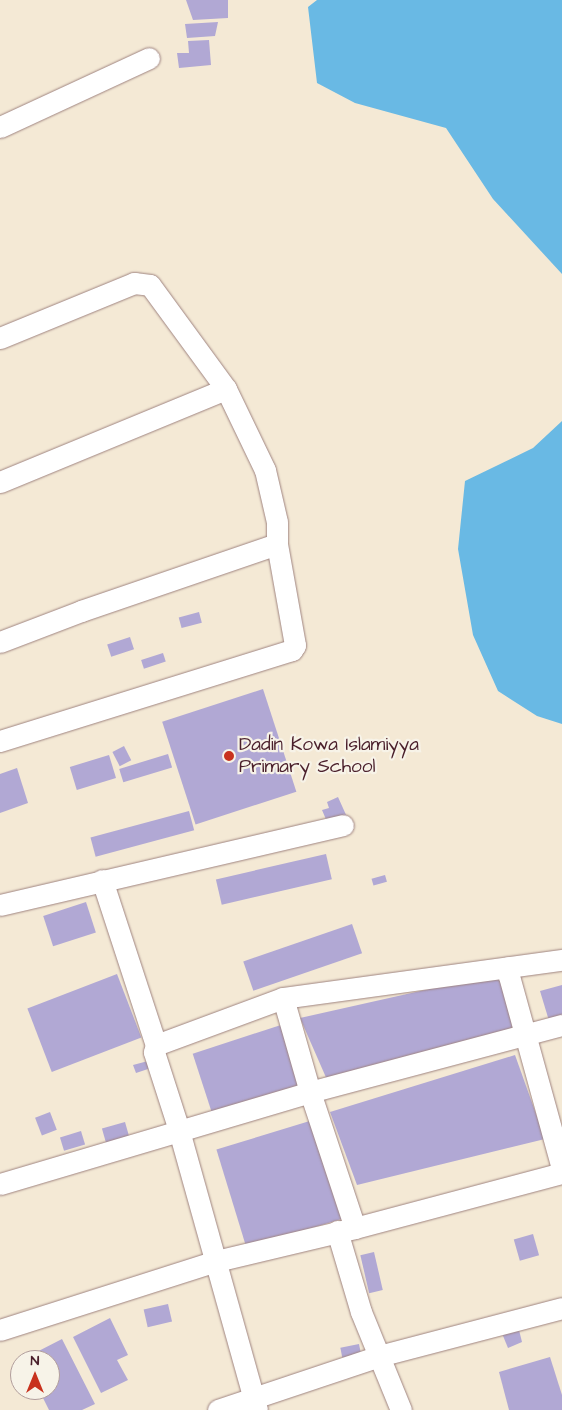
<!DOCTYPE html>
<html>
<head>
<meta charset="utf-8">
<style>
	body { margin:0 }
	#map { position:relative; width:562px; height:1410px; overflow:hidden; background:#f4e9d5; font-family:"Architects Daughter",sans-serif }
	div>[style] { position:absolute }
	.water>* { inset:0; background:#69b9e4 }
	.building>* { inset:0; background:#b1a8d4; transform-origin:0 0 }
	.roads { filter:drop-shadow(0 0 1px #9f8480) drop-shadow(0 0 1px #9f8480) }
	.street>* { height:21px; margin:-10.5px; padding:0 10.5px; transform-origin:10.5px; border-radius:10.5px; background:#fff }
	.dots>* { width:14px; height:14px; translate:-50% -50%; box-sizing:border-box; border:2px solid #f7f3e8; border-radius:50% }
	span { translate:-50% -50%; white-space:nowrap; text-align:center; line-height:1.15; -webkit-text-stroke:4.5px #f7f3e8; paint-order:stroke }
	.poi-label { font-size:19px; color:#4a1f2b }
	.left { translate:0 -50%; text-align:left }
	.north { position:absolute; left:10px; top:1350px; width:50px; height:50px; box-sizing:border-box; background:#f7f3e8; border:1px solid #b29e9c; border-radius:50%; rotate:0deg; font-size:14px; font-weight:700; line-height:20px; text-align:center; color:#4a1f2b }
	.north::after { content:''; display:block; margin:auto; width:18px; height:22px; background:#c8321e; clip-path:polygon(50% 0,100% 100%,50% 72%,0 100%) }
</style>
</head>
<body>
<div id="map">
	<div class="water">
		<i style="clip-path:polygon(317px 0,562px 0,562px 274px,493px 199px,446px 128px,355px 103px,317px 83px,308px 7px)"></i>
		<i style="clip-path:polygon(562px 421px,562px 724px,537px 716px,498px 691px,473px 635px,458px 549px,465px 481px,533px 448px)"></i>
	</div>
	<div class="building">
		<i style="clip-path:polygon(186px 0,228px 0,228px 18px,193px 20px)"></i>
		<i style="clip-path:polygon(218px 22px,215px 36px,187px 38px,185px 24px)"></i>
		<i style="clip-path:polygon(209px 40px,211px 65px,179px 68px,177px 53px,189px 53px,188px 41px)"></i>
		<i style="left:199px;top:612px;width:11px;height:21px;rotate:75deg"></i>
		<i style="left:130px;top:637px;width:13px;height:24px;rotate:72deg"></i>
		<i style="left:163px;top:653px;width:9px;height:23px;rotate:72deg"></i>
		<i style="left:263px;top:689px;width:108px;height:106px;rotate:72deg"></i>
		<i style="left:124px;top:746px;width:16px;height:13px;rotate:63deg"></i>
		<i style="left:168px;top:754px;width:14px;height:51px;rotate:73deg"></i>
		<i style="left:109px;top:755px;width:24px;height:41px;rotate:73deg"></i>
		<i style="clip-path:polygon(17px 768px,28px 803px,0 813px,0 774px)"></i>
		<i style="clip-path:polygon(338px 797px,347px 817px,328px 824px,322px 810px,329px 808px,327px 802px)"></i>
		<i style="left:189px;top:811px;width:20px;height:102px;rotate:75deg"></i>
		<i style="left:326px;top:854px;width:26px;height:113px;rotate:77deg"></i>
		<i style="left:385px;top:875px;width:7px;height:14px;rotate:74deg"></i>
		<i style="left:86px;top:902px;width:32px;height:45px;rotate:72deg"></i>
		<i style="left:352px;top:924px;width:31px;height:115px;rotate:71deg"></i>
		<i style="clip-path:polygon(505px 972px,513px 1034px,328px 1082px,300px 1018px)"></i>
		<i style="left:117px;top:974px;width:68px;height:96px;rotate:69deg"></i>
		<i style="clip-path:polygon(562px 985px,562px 1020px,550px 1024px,540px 991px)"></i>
		<i style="left:284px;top:1024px;width:65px;height:96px;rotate:72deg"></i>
		<i style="clip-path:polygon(515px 1055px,545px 1139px,357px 1185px,330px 1112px)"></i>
		<i style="clip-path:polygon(148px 1061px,151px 1068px,136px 1073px,133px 1065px)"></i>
		<i style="left:50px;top:1112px;width:19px;height:16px;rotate:69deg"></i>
		<i style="left:313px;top:1120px;width:103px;height:101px;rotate:73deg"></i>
		<i style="left:125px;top:1122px;width:15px;height:24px;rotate:74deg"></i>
		<i style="left:81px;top:1131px;width:14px;height:22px;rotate:73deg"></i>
		<i style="left:533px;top:1234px;width:22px;height:20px;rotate:74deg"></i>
		<i style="left:374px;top:1252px;width:39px;height:14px;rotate:77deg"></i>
		<i style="left:168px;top:1304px;width:18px;height:25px;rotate:77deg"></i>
		<i style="clip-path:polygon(110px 1318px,128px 1355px,117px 1360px,128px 1380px,101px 1393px,73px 1337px)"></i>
		<i style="clip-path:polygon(518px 1326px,522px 1342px,508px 1348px,501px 1331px)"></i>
		<i style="clip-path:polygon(62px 1339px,95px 1404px,82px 1410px,49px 1410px,39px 1390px,50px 1390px,50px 1360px,23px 1359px)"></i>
		<i style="left:359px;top:1344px;width:10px;height:19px;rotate:79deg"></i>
		<i style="clip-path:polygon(550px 1357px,562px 1395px,562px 1410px,509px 1410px,499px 1372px)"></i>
	</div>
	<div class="roads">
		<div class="street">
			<i style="left:0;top:127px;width:164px;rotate:-24.8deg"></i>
			<i style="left:0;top:338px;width:145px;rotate:-22.3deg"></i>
			<i style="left:134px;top:283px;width:16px;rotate:7deg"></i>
			<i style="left:150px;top:285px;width:129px;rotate:53.8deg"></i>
			<i style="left:0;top:482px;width:244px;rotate:-22.4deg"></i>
			<i style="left:226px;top:389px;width:90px;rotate:64.3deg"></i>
			<i style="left:265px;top:470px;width:53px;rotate:77deg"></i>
			<i style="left:277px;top:522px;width:22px;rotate:90deg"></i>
			<i style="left:0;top:642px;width:87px;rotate:-20.9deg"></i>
			<i style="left:81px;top:611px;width:207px;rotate:-18.9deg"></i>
			<i style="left:277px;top:544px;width:103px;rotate:79.9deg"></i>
			<i style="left:295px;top:645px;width:6px;rotate:121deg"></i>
			<i style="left:292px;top:650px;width:306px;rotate:162.7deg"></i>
			<i style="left:102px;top:880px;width:174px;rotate:71.9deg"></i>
			<i style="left:0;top:905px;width:352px;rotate:-13.1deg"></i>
			<i style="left:509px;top:967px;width:9px;rotate:90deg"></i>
			<i style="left:509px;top:976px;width:199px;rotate:74.6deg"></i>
			<i style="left:283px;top:998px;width:98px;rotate:74deg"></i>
			<i style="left:310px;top:1092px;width:143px;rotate:71.7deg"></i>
			<i style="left:0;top:1184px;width:323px;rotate:-16.5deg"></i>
			<i style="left:310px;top:1092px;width:261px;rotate:-14.9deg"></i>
			<i style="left:337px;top:1231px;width:84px;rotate:73.5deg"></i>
			<i style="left:361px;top:1312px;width:106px;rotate:67.8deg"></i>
			<i style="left:0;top:1330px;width:227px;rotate:-17.7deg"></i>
			<i style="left:216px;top:1261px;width:143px;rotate:-13.4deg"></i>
			<i style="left:355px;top:1228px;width:214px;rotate:-14.9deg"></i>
			<i style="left:218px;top:1410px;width:170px;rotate:-18.5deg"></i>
			<i style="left:379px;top:1356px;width:189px;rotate:-14.7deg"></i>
			<i style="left:257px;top:1410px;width:291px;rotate:-105.6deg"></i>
			<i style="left:179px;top:1130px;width:82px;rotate:-107.8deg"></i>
			<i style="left:154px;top:1052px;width:7px;rotate:-74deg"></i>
			<i style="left:156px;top:1045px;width:135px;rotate:-20.3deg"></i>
			<i style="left:283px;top:998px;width:282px;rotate:-7.8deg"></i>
		</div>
	</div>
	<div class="dots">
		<i style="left:229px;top:756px;background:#c8321e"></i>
	</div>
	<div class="poi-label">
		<span class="left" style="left:239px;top:756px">Dadin Kowa Islamiyya<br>Primary School</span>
	</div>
	<div class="north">N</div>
</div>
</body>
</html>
